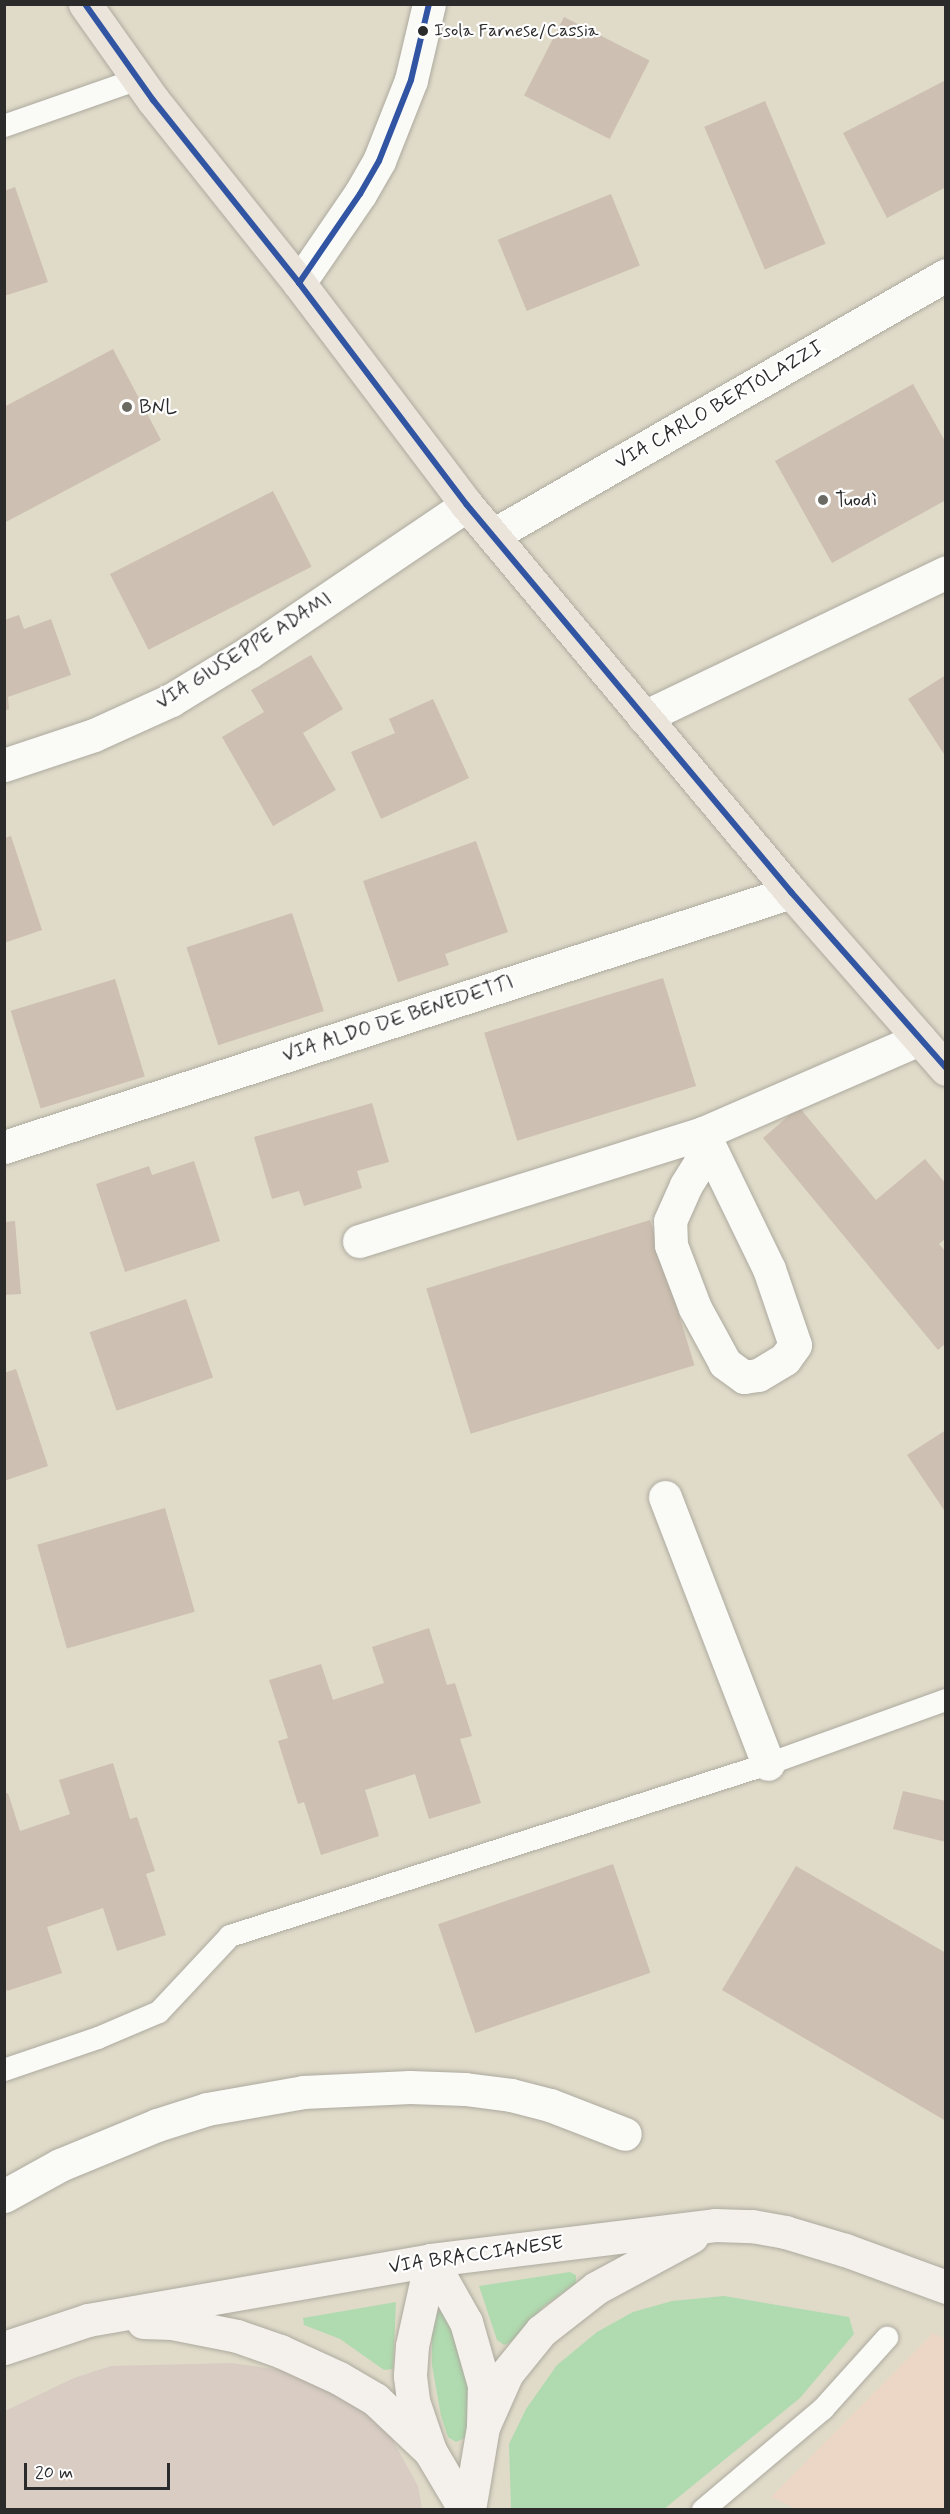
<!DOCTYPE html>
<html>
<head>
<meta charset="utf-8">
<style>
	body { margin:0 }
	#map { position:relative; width:950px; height:2514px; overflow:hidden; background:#e0dbc9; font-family:Mynerve,sans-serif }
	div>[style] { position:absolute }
	.built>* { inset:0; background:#ecd6c6 }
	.industrial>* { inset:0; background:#d8ccc3 }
	.green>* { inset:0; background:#b0daaf }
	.building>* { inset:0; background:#cdbfb1; transform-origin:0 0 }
	.roads { filter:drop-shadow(0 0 2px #adaa9f) drop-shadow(0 0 2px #adaa9f) }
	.lane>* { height:22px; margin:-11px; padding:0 11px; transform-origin:11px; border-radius:11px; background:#fafaf7 }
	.street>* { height:33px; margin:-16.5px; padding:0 16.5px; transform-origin:16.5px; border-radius:16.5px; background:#fafaf7 }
	.secondary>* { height:33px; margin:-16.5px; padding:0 16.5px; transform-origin:16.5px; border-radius:16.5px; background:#f4f1ec }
	.primary>* { height:33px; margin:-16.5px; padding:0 16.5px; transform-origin:16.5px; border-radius:16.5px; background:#ebe4db }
	.bus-1>* { height:6px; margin:-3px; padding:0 3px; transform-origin:3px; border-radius:3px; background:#3155a3 }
	.dots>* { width:16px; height:16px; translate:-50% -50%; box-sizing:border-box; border:3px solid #fff; border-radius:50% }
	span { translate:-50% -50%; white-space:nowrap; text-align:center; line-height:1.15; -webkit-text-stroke:4.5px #fff; paint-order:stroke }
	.bus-label { font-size:18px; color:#2b2b2b }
	.left { translate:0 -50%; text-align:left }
	.street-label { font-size:20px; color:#2b2b2b }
	.poi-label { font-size:20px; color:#2b2b2b }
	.frame { position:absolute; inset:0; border:6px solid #2b2b2b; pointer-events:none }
	.scale { position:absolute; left:24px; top:2463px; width:146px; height:27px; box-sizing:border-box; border:3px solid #2b2b2b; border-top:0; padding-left:8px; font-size:18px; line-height:21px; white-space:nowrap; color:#2b2b2b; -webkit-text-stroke:4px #fff; paint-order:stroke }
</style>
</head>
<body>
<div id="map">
	<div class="built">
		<i style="clip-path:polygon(933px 2333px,945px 2339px,945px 2509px,796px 2509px,771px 2497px)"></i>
	</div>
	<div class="industrial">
		<i style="clip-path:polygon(232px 2363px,301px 2373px,348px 2395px,386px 2428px,418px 2486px,422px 2509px,5px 2510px,5px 2411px,74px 2378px,111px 2366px)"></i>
	</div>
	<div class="green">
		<i style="clip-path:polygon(570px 2272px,576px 2275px,576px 2283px,543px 2307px,511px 2342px,504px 2345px,497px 2340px,479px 2286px)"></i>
		<i style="clip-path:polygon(724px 2296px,849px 2317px,854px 2334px,800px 2398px,664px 2509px,511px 2509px,509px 2444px,526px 2409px,557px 2365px,597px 2332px,633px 2312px,672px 2301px)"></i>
		<i style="clip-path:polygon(396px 2302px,393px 2369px,384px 2370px,340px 2339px,304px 2325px,303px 2318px)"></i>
		<i style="clip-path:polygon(444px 2307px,469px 2385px,467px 2437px,456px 2442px,448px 2437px,441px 2416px,432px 2365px,432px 2332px,436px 2312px)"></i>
	</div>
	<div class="building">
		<i style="left:564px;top:17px;width:96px;height:88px;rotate:27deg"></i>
		<i style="clip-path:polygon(946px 80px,946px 187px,887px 218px,843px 133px)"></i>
		<i style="left:765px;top:101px;width:155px;height:66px;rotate:67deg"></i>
		<i style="clip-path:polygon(15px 187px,48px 282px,4px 296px,4px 191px)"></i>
		<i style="left:611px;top:194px;width:77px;height:122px;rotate:68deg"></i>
		<i style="clip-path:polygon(113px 349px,161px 440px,4px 523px,4px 407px)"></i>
		<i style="clip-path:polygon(913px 384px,946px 443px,946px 500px,832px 563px,775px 461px)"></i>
		<i style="left:273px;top:491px;width:85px;height:183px;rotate:63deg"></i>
		<i style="clip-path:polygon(19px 615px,24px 629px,51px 619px,71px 675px,8px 697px,9px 709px,4px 711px,4px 620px)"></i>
		<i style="clip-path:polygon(311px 655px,343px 709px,303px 733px,336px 790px,273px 826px,222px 737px,264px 712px,251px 690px)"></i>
		<i style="clip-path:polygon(946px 675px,946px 757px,908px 699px)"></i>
		<i style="clip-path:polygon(433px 699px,469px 778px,381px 819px,351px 752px,395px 733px,389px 719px)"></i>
		<i style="clip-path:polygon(11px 836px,42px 930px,4px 943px,4px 838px)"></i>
		<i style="clip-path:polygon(476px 841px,508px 932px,445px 954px,449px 965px,398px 982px,363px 881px)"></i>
		<i style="left:292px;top:913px;width:103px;height:111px;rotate:72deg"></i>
		<i style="left:663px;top:978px;width:113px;height:187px;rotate:73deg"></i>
		<i style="left:115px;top:979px;width:102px;height:109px;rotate:73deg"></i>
		<i style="clip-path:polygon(372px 1103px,389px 1162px,357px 1171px,362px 1188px,304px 1206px,299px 1191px,272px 1199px,254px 1137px)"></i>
		<i style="clip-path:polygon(799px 1107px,876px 1200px,925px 1159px,946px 1184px,946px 1238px,939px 1244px,946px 1252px,946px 1343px,938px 1350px,763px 1138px)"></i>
		<i style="clip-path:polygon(194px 1161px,220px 1241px,125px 1272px,96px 1184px,149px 1166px,152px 1175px)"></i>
		<i style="left:650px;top:1220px;width:152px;height:234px;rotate:73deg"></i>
		<i style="clip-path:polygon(15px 1221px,21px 1294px,4px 1295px,4px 1222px)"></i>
		<i style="left:186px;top:1299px;width:83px;height:102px;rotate:71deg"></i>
		<i style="clip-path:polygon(16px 1369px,48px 1466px,4px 1481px,4px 1373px)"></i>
		<i style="clip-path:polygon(946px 1430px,946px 1513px,907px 1455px)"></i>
		<i style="left:165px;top:1508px;width:108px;height:133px;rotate:74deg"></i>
		<i style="clip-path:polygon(429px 1628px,447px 1685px,455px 1683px,472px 1736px,460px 1739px,481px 1803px,429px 1819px,415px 1774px,365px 1790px,379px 1836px,321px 1855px,304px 1802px,298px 1804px,278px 1741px,288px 1738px,269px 1680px,321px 1664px,333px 1700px,384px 1683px,372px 1647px)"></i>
		<i style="clip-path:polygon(113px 1763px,130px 1819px,137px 1817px,155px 1871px,146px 1874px,166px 1935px,117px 1951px,103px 1908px,47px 1927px,62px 1973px,7px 1991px,4px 1983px,4px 1794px,8px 1793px,20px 1831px,70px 1814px,59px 1780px)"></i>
		<i style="clip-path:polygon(903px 1791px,946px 1801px,946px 1842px,893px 1829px)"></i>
		<i style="left:613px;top:1864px;width:115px;height:185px;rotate:71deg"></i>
		<i style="clip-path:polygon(796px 1866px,946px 1953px,946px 2121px,722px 1990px)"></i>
	</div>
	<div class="roads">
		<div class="lane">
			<i style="left:4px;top:126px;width:142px;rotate:-19.3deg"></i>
			<i style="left:4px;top:2070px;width:99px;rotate:-18.8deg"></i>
			<i style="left:98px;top:2038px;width:66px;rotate:-23.1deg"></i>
			<i style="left:159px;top:2012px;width:104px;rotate:-46.9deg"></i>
			<i style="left:230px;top:1936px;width:565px;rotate:-17.73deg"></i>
			<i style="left:768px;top:1764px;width:189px;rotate:-19.8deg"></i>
			<i style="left:703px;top:2510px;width:157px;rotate:-40.1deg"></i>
			<i style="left:823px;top:2409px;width:96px;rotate:-48deg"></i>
		</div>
		<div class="street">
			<i style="left:299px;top:283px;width:108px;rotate:-55.6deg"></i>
			<i style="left:360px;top:194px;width:38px;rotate:-60deg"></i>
			<i style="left:379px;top:161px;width:87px;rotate:-68.4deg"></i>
			<i style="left:411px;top:80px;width:78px;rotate:-76.7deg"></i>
			<i style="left:493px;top:535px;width:522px;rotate:-29.85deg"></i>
			<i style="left:644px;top:717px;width:335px;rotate:-25.6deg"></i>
			<i style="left:4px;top:765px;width:95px;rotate:-18.4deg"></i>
			<i style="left:94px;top:735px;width:85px;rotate:-24.4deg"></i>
			<i style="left:171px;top:700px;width:90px;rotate:-31.4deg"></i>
			<i style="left:248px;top:653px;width:264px;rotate:-34.1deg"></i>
			<i style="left:703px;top:1133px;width:151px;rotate:64.1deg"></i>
			<i style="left:769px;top:1269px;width:80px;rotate:71.1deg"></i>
			<i style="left:795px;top:1345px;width:17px;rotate:126deg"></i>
			<i style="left:785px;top:1359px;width:31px;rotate:149deg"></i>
			<i style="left:758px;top:1375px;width:14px;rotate:172deg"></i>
			<i style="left:744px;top:1377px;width:24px;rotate:-144deg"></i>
			<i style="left:725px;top:1363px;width:63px;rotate:-118.6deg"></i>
			<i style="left:695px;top:1308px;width:67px;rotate:-110.9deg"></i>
			<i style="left:671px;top:1245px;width:24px;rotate:-92deg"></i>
			<i style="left:670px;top:1221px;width:39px;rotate:-66deg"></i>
			<i style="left:686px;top:1185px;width:26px;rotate:-58deg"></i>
			<i style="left:700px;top:1163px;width:30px;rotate:-84deg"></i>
			<i style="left:4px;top:1147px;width:827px;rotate:-17.95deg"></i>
			<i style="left:359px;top:1241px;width:361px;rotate:-17.4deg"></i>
			<i style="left:703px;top:1133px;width:236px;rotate:-23.5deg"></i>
			<i style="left:665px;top:1497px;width:286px;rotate:68.9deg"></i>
			<i style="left:4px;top:2196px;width:64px;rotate:-29deg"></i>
			<i style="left:60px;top:2165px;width:105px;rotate:-22.4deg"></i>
			<i style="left:157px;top:2125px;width:52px;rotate:-17.7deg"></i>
			<i style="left:207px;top:2109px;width:97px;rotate:-10deg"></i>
			<i style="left:303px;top:2092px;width:107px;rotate:-2.7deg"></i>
			<i style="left:410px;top:2087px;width:55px;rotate:2.1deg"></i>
			<i style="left:465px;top:2089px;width:46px;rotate:7.4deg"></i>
			<i style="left:511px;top:2095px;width:40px;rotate:14.4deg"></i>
			<i style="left:550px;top:2105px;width:80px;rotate:21.1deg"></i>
		</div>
		<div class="secondary">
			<i style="left:431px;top:2260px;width:88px;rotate:102.5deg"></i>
			<i style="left:412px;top:2346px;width:30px;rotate:94deg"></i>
			<i style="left:410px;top:2376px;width:25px;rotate:83deg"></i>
			<i style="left:413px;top:2401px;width:53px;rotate:71.2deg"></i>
			<i style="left:430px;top:2451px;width:69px;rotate:59.3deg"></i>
			<i style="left:431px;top:2260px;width:71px;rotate:60.6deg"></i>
			<i style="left:466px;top:2322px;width:66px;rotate:74.1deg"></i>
			<i style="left:484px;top:2385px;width:42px;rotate:91.4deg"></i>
			<i style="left:483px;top:2427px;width:84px;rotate:99.6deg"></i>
			<i style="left:143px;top:2322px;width:29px;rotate:2deg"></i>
			<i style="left:172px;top:2323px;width:66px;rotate:11.3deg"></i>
			<i style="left:237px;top:2336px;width:46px;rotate:19.2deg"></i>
			<i style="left:280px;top:2351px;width:65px;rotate:24.6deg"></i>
			<i style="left:339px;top:2378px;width:42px;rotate:30.3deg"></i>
			<i style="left:375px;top:2399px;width:76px;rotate:43.4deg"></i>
			<i style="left:4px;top:2348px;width:89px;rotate:-18.4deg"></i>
			<i style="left:88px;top:2320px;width:348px;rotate:-9.9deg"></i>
			<i style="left:431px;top:2260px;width:286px;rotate:-7deg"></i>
			<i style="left:715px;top:2225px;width:37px;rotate:2deg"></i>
			<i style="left:752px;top:2226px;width:34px;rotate:10deg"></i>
			<i style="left:785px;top:2232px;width:63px;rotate:16.7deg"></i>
			<i style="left:845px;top:2250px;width:108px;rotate:20.1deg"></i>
			<i style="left:483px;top:2427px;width:59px;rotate:-66deg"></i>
			<i style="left:507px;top:2373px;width:54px;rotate:-51deg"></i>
			<i style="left:541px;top:2331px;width:70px;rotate:-38deg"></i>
			<i style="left:596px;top:2288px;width:109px;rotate:-28.4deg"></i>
		</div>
		<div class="primary">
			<i style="left:85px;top:4px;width:118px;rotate:54.7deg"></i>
			<i style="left:153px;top:100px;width:234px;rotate:51.4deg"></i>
			<i style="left:299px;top:283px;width:278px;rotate:52.9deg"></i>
			<i style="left:467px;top:505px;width:505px;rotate:50.06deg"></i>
			<i style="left:791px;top:892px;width:235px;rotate:48.8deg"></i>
		</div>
	</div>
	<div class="bus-1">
		<i style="left:85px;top:4px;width:118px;rotate:54.7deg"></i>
		<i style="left:153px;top:100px;width:234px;rotate:51.4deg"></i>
		<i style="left:299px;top:283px;width:278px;rotate:52.9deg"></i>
		<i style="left:467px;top:505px;width:505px;rotate:50.06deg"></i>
		<i style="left:791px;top:892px;width:235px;rotate:48.6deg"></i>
		<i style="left:299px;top:283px;width:108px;rotate:-55.6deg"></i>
		<i style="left:360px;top:194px;width:38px;rotate:-60deg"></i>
		<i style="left:379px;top:161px;width:87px;rotate:-68.4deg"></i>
		<i style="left:411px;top:80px;width:78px;rotate:-76.7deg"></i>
	</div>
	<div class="dots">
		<i style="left:423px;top:31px;background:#2b2b2b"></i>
		<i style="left:127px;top:407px;background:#6a6962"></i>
		<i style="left:823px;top:500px;background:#6a6962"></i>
	</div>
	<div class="bus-label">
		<span class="left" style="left:434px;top:31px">Isola Farnese/Cassia</span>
	</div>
	<div class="street-label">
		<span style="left:719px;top:405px;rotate:-30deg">VIA CARLO BERTOLAZZI</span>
		<span style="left:244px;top:651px;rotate:-32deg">VIA GIUSEPPE ADAMI</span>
		<span style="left:398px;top:1019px;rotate:-18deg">VIA ALDO DE BENEDETTI</span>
		<span style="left:476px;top:2255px;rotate:-8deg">VIA BRACCIANESE</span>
	</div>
	<div class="poi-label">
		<span class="left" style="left:139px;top:407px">BNL</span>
		<span class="left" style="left:835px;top:500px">Tuodì</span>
	</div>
	<div class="frame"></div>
	<div class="scale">20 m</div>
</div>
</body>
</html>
